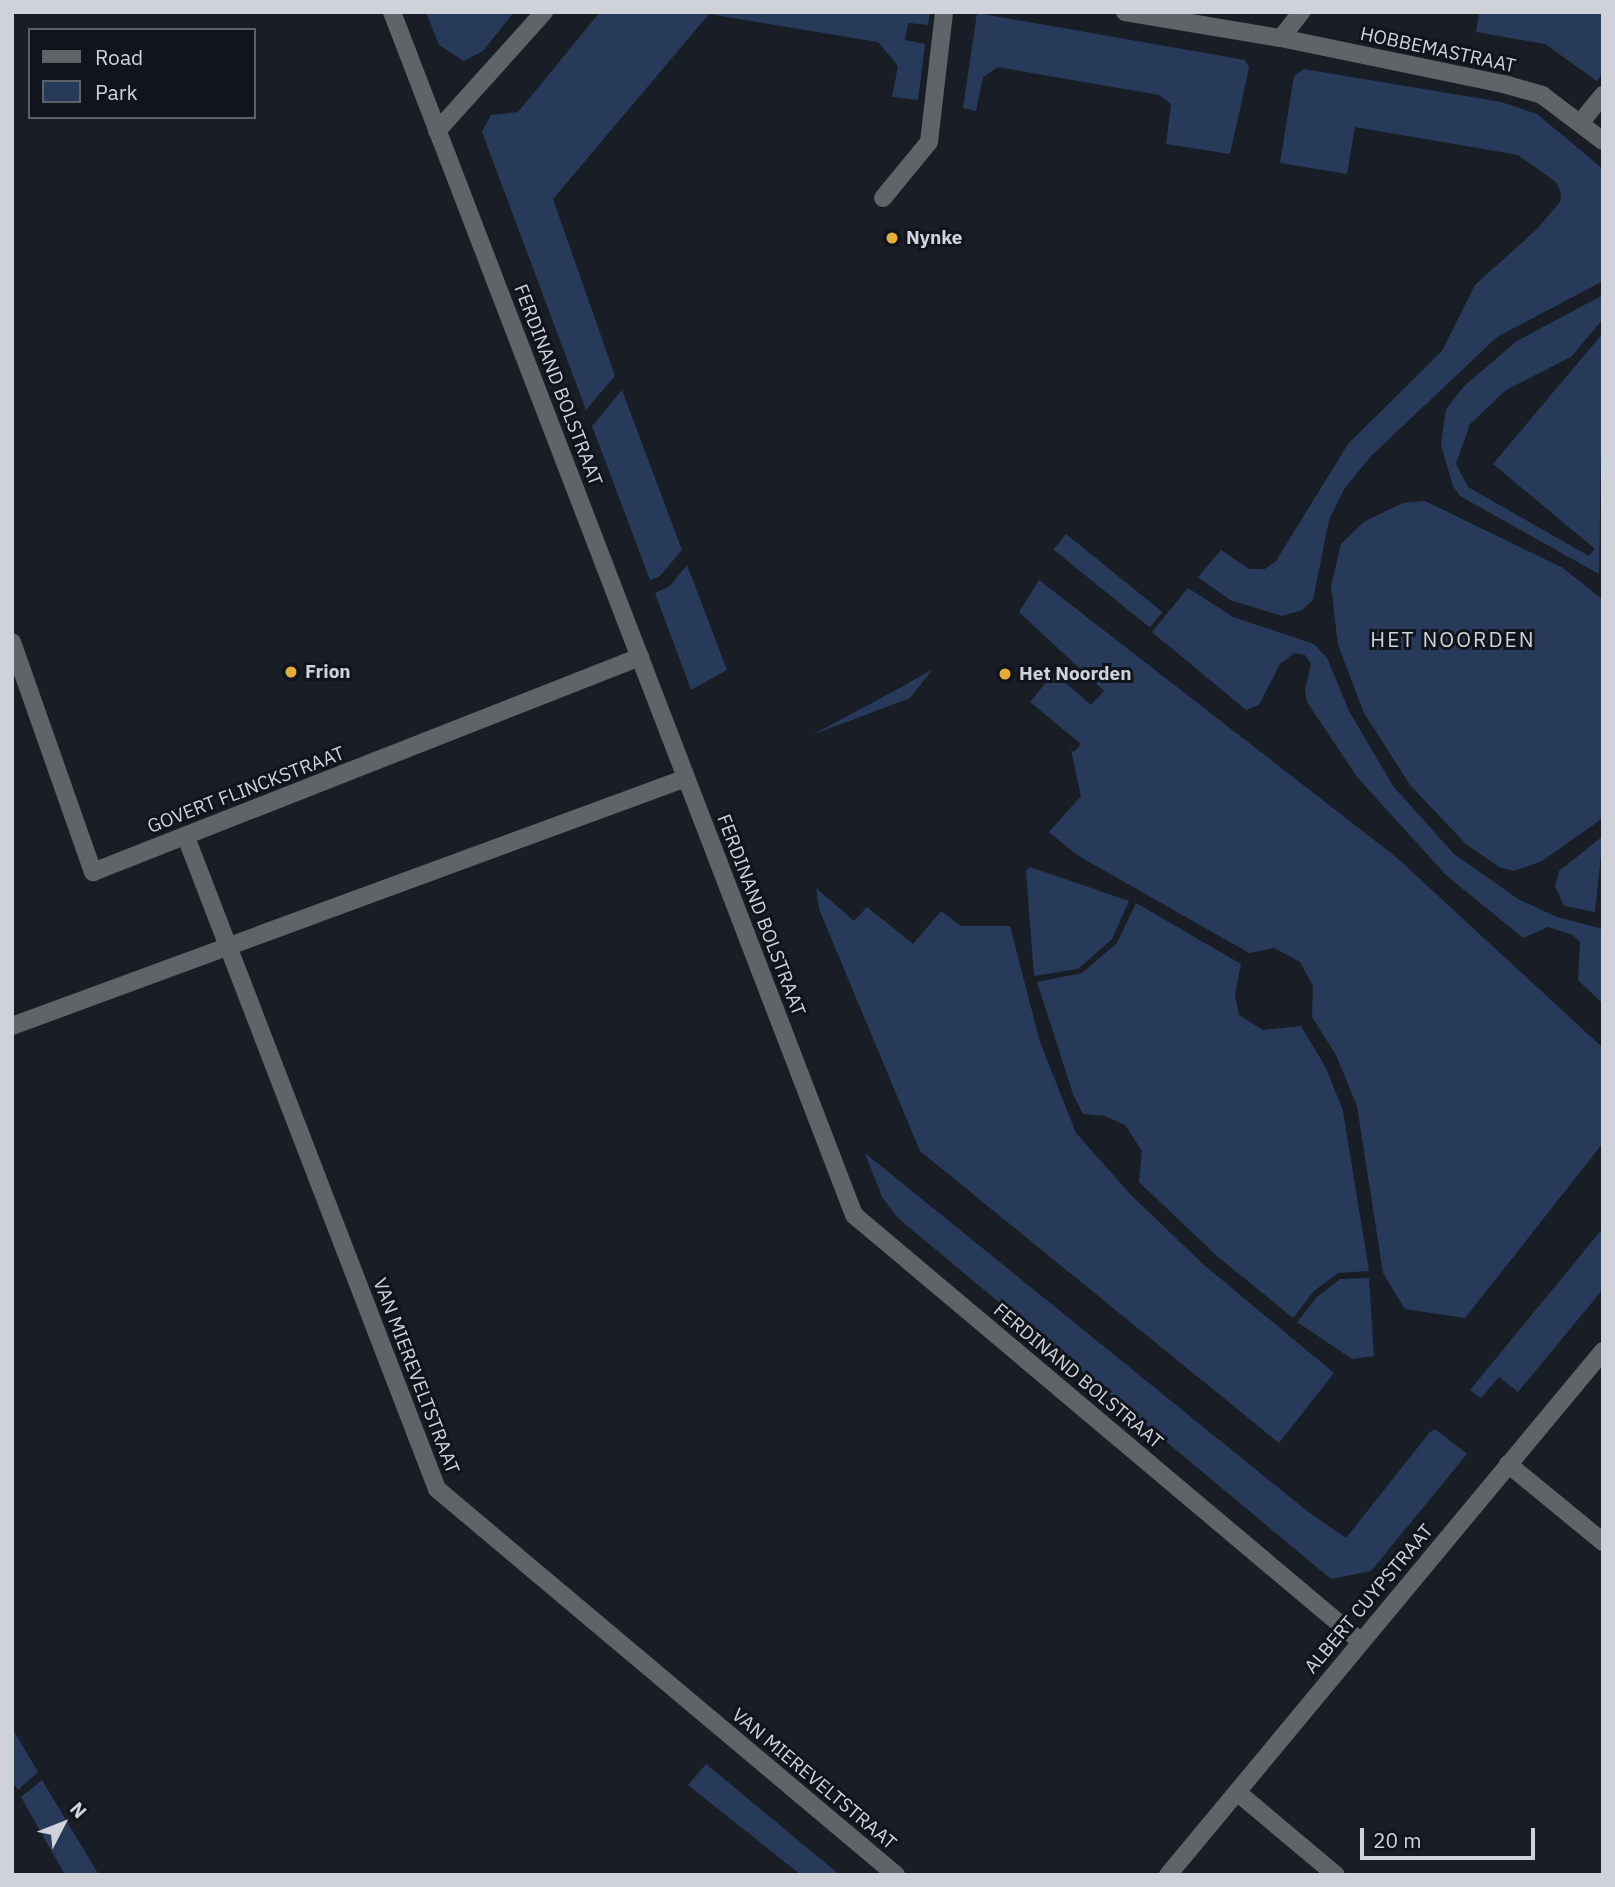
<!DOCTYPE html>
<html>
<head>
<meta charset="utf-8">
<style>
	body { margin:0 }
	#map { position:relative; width:1615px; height:1887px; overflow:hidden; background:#191e26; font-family:"IBM Plex Sans",sans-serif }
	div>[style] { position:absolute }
	.green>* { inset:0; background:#273a5a; transform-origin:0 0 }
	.minor>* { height:18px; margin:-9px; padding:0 9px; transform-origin:9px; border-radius:9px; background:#606367 }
	.dots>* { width:19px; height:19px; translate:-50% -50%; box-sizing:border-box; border:4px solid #10141c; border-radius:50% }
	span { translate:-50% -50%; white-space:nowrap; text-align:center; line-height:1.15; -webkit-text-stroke:6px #10141c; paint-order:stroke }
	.street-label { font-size:19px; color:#cfd3d9 }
	.poi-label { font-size:19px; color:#cfd3d9; font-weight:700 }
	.left { translate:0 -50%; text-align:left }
	.neighbourhood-label { font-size:21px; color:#cfd3d9; letter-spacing:2px }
	.frame { position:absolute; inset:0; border:14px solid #cfd3d9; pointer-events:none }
	.legend { position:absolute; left:28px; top:28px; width:228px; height:91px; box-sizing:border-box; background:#10141c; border:2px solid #5c6068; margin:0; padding:9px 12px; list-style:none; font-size:21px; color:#cfd3d9 }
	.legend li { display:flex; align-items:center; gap:14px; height:35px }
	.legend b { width:35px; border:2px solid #5c6068 }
	.north { position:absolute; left:28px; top:1789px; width:70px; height:70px; -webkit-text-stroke:5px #10141c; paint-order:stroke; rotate:48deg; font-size:19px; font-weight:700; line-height:28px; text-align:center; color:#cfd3d9 }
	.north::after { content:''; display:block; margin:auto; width:24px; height:32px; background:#cfd3d9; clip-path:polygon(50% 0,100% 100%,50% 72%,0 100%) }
	.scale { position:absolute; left:1360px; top:1828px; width:175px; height:32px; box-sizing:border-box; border:4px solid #cfd3d9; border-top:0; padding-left:9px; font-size:21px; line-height:24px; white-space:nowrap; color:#cfd3d9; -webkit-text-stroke:5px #10141c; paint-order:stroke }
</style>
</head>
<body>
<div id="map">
	<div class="green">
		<i style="clip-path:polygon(426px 12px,514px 12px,483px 51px,464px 61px,439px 45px)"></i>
		<i style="clip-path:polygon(600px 12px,930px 12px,928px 25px,908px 23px,905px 40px,925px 44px,918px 100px,892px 97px,898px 66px,878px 42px,709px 14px,553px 199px,615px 376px,586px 410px,482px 132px,491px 115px,518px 112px)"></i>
		<i style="clip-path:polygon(1479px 12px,1603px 12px,1603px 73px,1597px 81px,1545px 44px,1476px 32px)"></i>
		<i style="clip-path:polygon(977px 13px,1245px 60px,1249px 68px,1230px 154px,1166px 144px,1171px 104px,1159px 95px,998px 67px,983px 77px,976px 111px,963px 108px)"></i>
		<i style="clip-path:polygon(1304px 69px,1501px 102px,1537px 114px,1603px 169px,1603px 281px,1497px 337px,1371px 456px,1344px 489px,1329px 520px,1313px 600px,1302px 610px,1282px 616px,1230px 600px,1198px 577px,1221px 550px,1249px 569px,1265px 569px,1276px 561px,1348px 444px,1442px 351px,1475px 285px,1537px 229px,1560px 202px,1561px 194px,1556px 182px,1518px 155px,1355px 127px,1347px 174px,1280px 163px,1294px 76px)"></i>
		<i style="clip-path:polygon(1603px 295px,1603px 319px,1571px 357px,1506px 390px,1470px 424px,1456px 464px,1468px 487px,1589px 556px,1595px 549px,1493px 464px,1603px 333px,1599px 574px,1460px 496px,1453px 486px,1441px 445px,1446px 409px,1465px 385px,1517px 341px)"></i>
		<i style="clip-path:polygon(622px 390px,682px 550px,659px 577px,650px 580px,592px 426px)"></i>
		<i style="clip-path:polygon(1425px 501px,1563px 568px,1603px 600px,1603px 818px,1542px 861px,1514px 871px,1499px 867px,1466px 844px,1410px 785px,1364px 713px,1338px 645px,1331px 586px,1341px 544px,1365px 521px,1403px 503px)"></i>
		<i style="left:1066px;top:534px;width:124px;height:20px;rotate:39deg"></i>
		<i style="clip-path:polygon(687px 565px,727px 670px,691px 690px,655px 593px,670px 586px)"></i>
		<i style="clip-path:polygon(1039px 580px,1396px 857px,1603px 1048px,1603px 1143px,1465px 1318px,1405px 1309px,1383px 1273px,1357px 1106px,1336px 1055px,1312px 1017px,1313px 986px,1300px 962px,1274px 948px,1249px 953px,1077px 855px,1049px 832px,1081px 796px,1071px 750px,1074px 752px,1081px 744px,1030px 702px,1054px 673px,1091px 705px,1104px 691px,1019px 612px)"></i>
		<i style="clip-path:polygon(1188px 588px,1233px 617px,1314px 644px,1327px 658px,1349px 711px,1393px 786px,1454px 854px,1518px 899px,1557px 917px,1603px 929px,1603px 1004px,1578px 980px,1580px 942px,1573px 935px,1548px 927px,1523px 938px,1446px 875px,1357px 777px,1307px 702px,1305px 690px,1311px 664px,1305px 655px,1294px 653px,1280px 664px,1259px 705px,1246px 710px,1152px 632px)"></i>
		<i style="clip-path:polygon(933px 669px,910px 698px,812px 735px,898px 689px)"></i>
		<i style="clip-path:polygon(1603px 836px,1595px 912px,1564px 906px,1555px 886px,1559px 871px)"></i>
		<i style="clip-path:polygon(1030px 867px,1129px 901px,1112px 939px,1078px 969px,1034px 976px,1026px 871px)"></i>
		<i style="clip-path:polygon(816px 888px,854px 921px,867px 907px,913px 944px,941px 911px,961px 926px,1010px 926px,1040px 1042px,1076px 1133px,1131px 1195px,1203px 1264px,1334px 1373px,1279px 1443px,920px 1151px,819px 909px)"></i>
		<i style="clip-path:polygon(1136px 903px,1241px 964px,1235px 995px,1239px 1015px,1263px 1030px,1301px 1026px,1326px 1068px,1343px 1111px,1369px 1271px,1338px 1273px,1314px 1291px,1293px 1318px,1217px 1256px,1139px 1182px,1142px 1151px,1125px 1125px,1105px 1116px,1083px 1114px,1073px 1094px,1037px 982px,1082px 973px,1117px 943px)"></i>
		<i style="clip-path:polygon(865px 1153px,1307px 1511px,1346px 1538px,1430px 1432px,1435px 1429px,1467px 1454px,1371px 1571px,1331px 1579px,898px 1218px,882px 1197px)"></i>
		<i style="clip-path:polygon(1603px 1228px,1603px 1289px,1518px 1392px,1499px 1377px,1481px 1398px,1470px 1390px)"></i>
		<i style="clip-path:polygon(1369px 1278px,1374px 1356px,1352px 1359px,1297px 1322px,1317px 1297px,1340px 1279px)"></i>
		<i style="clip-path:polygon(12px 1728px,38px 1772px,18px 1790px,12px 1781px)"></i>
		<i style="clip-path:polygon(706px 1764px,840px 1875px,801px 1875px,688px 1785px)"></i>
		<i style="clip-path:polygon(42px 1780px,99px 1875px,65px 1875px,21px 1797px)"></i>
	</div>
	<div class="minor">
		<i style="left:392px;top:12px;width:1289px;rotate:68.99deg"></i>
		<i style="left:854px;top:1215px;width:661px;rotate:40.09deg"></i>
		<i style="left:1125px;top:12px;width:158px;rotate:9.5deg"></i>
		<i style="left:1281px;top:38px;width:228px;rotate:11.7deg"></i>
		<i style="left:1504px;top:84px;width:40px;rotate:16deg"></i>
		<i style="left:1542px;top:95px;width:76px;rotate:37deg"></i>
		<i style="left:1281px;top:38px;width:33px;rotate:-52deg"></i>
		<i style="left:1581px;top:122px;width:35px;rotate:-51deg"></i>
		<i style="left:437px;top:131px;width:160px;rotate:-48deg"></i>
		<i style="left:883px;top:198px;width:72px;rotate:-50.6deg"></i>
		<i style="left:929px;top:142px;width:131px;rotate:-83.4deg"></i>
		<i style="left:12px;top:642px;width:244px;rotate:70.6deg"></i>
		<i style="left:93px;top:872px;width:588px;rotate:-21.46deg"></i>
		<i style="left:186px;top:837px;width:699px;rotate:68.94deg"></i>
		<i style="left:437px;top:1489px;width:600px;rotate:40.06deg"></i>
		<i style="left:12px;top:1026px;width:718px;rotate:-20.2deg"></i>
		<i style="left:1508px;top:1464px;width:123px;rotate:39.4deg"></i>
		<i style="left:1237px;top:1792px;width:129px;rotate:40deg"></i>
		<i style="left:1168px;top:1875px;width:681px;rotate:-50.3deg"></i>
	</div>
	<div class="dots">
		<i style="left:892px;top:238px;background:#e6ad36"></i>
		<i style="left:291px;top:672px;background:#e6ad36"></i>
		<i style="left:1005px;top:674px;background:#e6ad36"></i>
	</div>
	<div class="street-label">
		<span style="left:1438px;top:50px;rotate:12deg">HOBBEMASTRAAT</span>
		<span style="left:558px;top:385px;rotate:69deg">FERDINAND BOLSTRAAT</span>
		<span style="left:246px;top:790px;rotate:-21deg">GOVERT FLINCKSTRAAT</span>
		<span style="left:761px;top:915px;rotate:69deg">FERDINAND BOLSTRAAT</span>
		<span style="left:416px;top:1376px;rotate:69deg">VAN MIEREVELTSTRAAT</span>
		<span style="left:1078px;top:1376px;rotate:40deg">FERDINAND BOLSTRAAT</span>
		<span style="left:1369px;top:1599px;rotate:-50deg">ALBERT CUYPSTRAAT</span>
		<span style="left:814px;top:1779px;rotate:40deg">VAN MIEREVELTSTRAAT</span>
	</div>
	<div class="poi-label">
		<span class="left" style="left:906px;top:238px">Nynke</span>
		<span class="left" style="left:305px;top:672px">Frion</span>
		<span class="left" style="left:1019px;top:674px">Het Noorden</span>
	</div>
	<div class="neighbourhood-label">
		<span style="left:1453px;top:639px">HET NOORDEN</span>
	</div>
	<div class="frame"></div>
	<ul class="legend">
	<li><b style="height:9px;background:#606367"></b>Road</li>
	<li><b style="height:19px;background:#273a5a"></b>Park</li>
	</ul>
	<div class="north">N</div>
	<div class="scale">20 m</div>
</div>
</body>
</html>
